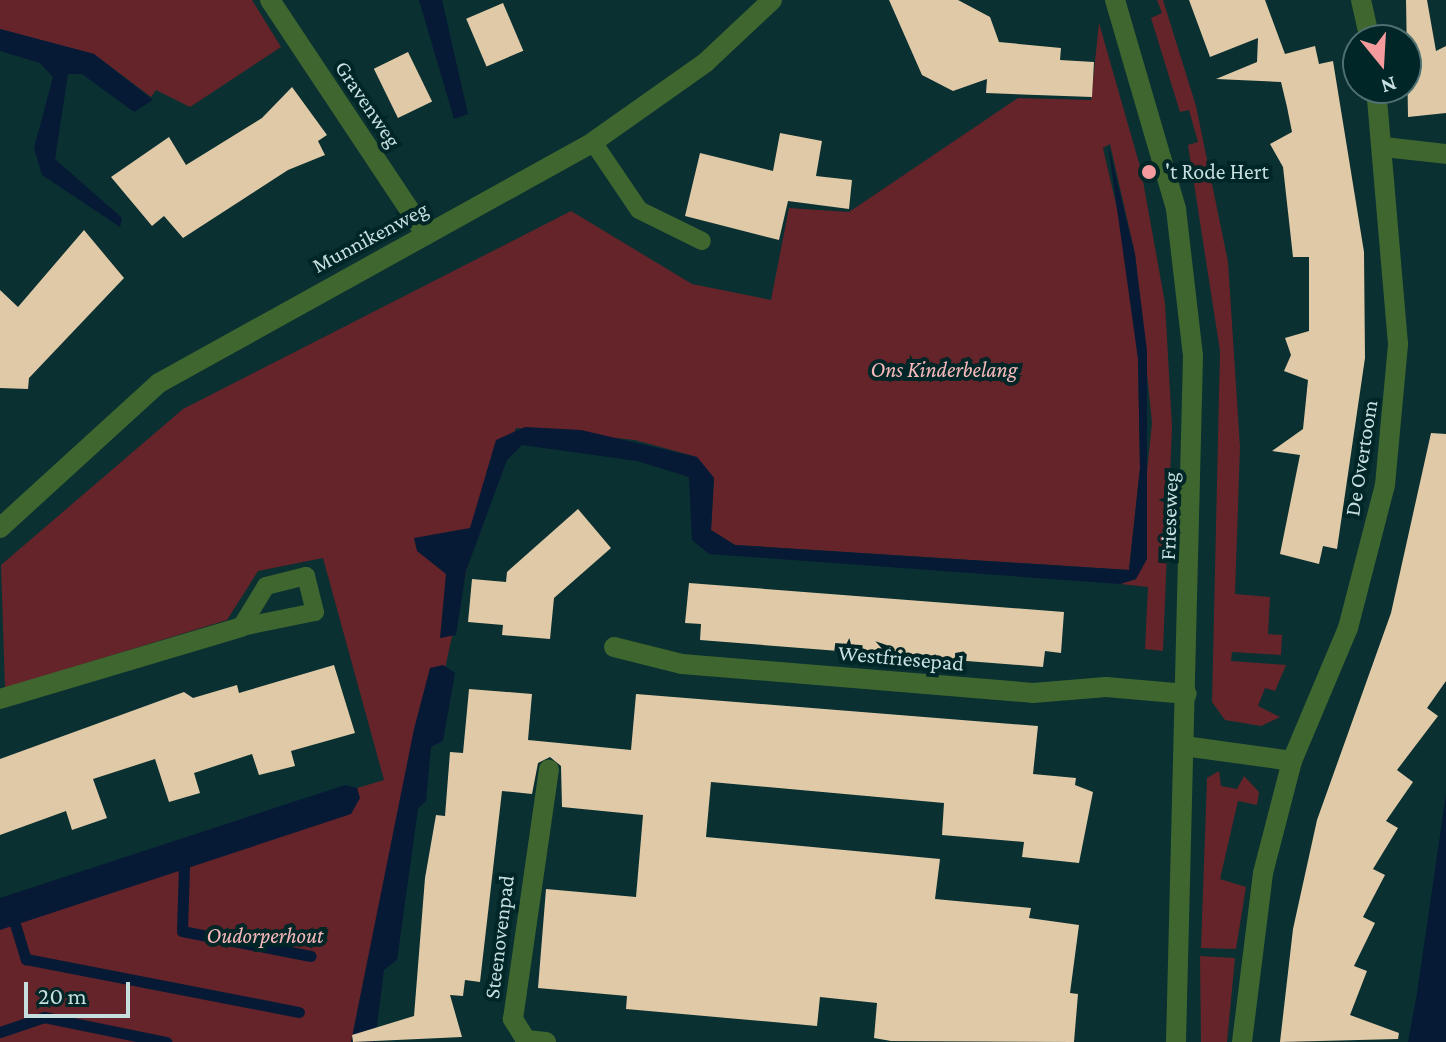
<!DOCTYPE html>
<html>
<head>
<meta charset="utf-8">
<style>
	body { margin:0 }
	#map { position:relative; width:1446px; height:1042px; overflow:hidden; background:#0a3031; font-family:"Crimson Pro",serif }
	div>[style] { position:absolute }
	.green>* { inset:0; background:#64242a }
	.water>* { inset:0; background:#061a35 }
	.stream>* { height:11px; margin:-5.5px; padding:0 5.5px; transform-origin:5.5px; border-radius:5.5px; background:#061a35 }
	.building>* { inset:0; background:#e0c9a7; transform-origin:0 0 }
	.service>* { height:18px; margin:-9px; padding:0 9px; transform-origin:9px; border-radius:9px; background:#3f662f }
	.minor>* { height:20px; margin:-10px; padding:0 10px; transform-origin:10px; border-radius:10px; background:#3f662f }
	.dots>* { width:22px; height:22px; translate:-50% -50%; box-sizing:border-box; border:4px solid #002627; border-radius:50% }
	span { translate:-50% -50%; white-space:nowrap; text-align:center; line-height:1.15; -webkit-text-stroke:8px #002627; paint-order:stroke }
	.street-label { font-size:22px; color:#c6dede }
	.poi-label { font-size:22px; color:#c6dede }
	.left { translate:0 -50%; text-align:left }
	.park-label { font-size:22px; color:#f6b8b9; font-style:italic }
	.north { position:absolute; left:1342px; top:24px; width:80px; height:80px; box-sizing:border-box; background:#002627; border:2px solid #4f7070; border-radius:50%; rotate:162deg; font-size:22px; font-weight:700; line-height:32px; text-align:center; color:#c6dede }
	.north::after { content:''; display:block; margin:auto; width:28px; height:36px; background:#f59b9e; clip-path:polygon(50% 0,100% 100%,50% 72%,0 100%) }
	.scale { position:absolute; left:24px; top:982px; width:106px; height:36px; box-sizing:border-box; border:4px solid #c6dede; border-top:0; padding-left:10px; font-size:24px; line-height:28px; white-space:nowrap; color:#c6dede; -webkit-text-stroke:6px #002627; paint-order:stroke }
</style>
</head>
<body>
<div id="map">
	<div class="green">
		<i style="clip-path:polygon(0 0,252px 0,281px 47px,190px 107px,156px 90px,151px 97px,94px 54px,0 29px)"></i>
		<i style="clip-path:polygon(1157px 0,1163px 0,1196px 106px,1228px 262px,1240px 447px,1235px 594px,1270px 597px,1268px 634px,1282px 635px,1281px 655px,1232px 652px,1231px 661px,1286px 665px,1275px 691px,1265px 688px,1258px 706px,1280px 717px,1261px 726px,1225px 720px,1212px 702px,1220px 351px,1188px 145px,1198px 142px,1189px 110px,1180px 112px,1151px 18px,1162px 13px)"></i>
		<i style="clip-path:polygon(1099px 23px,1141px 170px,1165px 303px,1172px 427px,1163px 651px,1145px 649px,1148px 587px,1120px 584px,1136px 579px,1152px 423px,1135px 254px,1110px 144px,1103px 148px,1127px 252px,1138px 359px,1140px 468px,1129px 570px,735px 545px,711px 530px,714px 478px,697px 457px,635px 440px,516px 428px,469px 559px,363px 1042px,0 1042px,0 906px,359px 795px,357px 788px,384px 780px,323px 558px,258px 571px,227px 620px,5px 688px,1px 565px,183px 409px,571px 211px,692px 284px,771px 300px,789px 208px,849px 212px,1018px 98px,1091px 100px)"></i>
		<i style="clip-path:polygon(1219px 771px,1221px 786px,1237px 789px,1244px 776px,1259px 792px,1257px 805px,1238px 801px,1220px 879px,1246px 887px,1236px 949px,1201px 948px,1207px 778px)"></i>
		<i style="clip-path:polygon(1200px 956px,1235px 958px,1227px 1042px,1201px 1042px)"></i>
	</div>
	<div class="water">
		<i style="clip-path:polygon(419px 0,442px 0,468px 114px,454px 119px)"></i>
		<i style="clip-path:polygon(0 29px,94px 54px,153px 100px,134px 112px,82px 74px,68px 74px,55px 159px,122px 218px,120px 227px,42px 175px,34px 148px,53px 77px,40px 63px,0 51px)"></i>
		<i style="clip-path:polygon(1108px 144px,1135px 254px,1147px 351px,1147px 559px,1136px 579px,1120px 584px,709px 554px,692px 540px,689px 477px,637px 461px,522px 445px,507px 460px,466px 571px,456px 635px,440px 638px,446px 574px,417px 551px,414px 538px,470px 528px,496px 440px,525px 427px,581px 430px,697px 457px,714px 478px,711px 530px,735px 545px,1129px 570px,1140px 468px,1138px 359px)"></i>
		<i style="clip-path:polygon(443px 665px,455px 673px,443px 741px,431px 747px,426px 801px,418px 809px,397px 960px,384px 970px,375px 1042px,351px 1042px,414px 729px,430px 668px)"></i>
		<i style="clip-path:polygon(345px 785px,357px 788px,360px 798px,351px 814px,0 930px,0 898px)"></i>
		<i style="clip-path:polygon(1446px 794px,1446px 1042px,1408px 1042px,1417px 993px)"></i>
	</div>
	<div class="stream">
		<i style="left:184px;top:867px;width:64px;rotate:91.8deg"></i>
		<i style="left:182px;top:931px;width:131px;rotate:11deg"></i>
		<i style="left:15px;top:924px;width:37px;rotate:73deg"></i>
		<i style="left:26px;top:959px;width:278px;rotate:11deg"></i>
		<i style="left:0;top:1032px;width:46px;rotate:-18.8deg"></i>
		<i style="left:44px;top:1017px;width:125px;rotate:11.6deg"></i>
	</div>
	<div class="building">
		<i style="clip-path:polygon(889px 0,958px 0,990px 17px,999px 42px,1061px 48px,1060px 60px,1094px 62px,1092px 97px,986px 93px,987px 79px,953px 91px,922px 75px)"></i>
		<i style="clip-path:polygon(1189px 0,1265px 0,1285px 54px,1315px 46px,1319px 64px,1333px 61px,1364px 252px,1365px 358px,1337px 549px,1323px 546px,1319px 564px,1280px 554px,1300px 455px,1272px 451px,1303px 429px,1308px 380px,1284px 371px,1291px 355px,1285px 338px,1309px 331px,1309px 257px,1293px 257px,1283px 167px,1270px 144px,1292px 132px,1287px 107px,1281px 82px,1216px 79px,1257px 62px,1258px 38px,1210px 57px)"></i>
		<i style="clip-path:polygon(1406px 0,1427px 0,1436px 51px,1446px 46px,1446px 113px,1408px 117px)"></i>
		<i style="left:503px;top:3px;width:52px;height:40px;rotate:67deg"></i>
		<i style="left:408px;top:52px;width:55px;height:38px;rotate:64deg"></i>
		<i style="clip-path:polygon(292px 87px,327px 135px,318px 141px,325px 155px,288px 170px,183px 238px,164px 216px,152px 226px,111px 177px,169px 137px,186px 165px,262px 118px)"></i>
		<i style="clip-path:polygon(780px 133px,822px 141px,816px 176px,852px 180px,849px 209px,788px 201px,779px 240px,685px 216px,700px 153px,773px 171px)"></i>
		<i style="clip-path:polygon(84px 230px,124px 278px,29px 378px,28px 389px,0 388px,0 290px,18px 307px)"></i>
		<i style="clip-path:polygon(1431px 433px,1446px 434px,1446px 681px,1427px 708px,1438px 716px,1397px 770px,1413px 782px,1386px 821px,1398px 828px,1373px 869px,1385px 875px,1363px 917px,1375px 923px,1354px 966px,1367px 971px,1350px 1015px,1399px 1033px,1398px 1039px,1280px 1042px,1293px 929px,1317px 820px,1391px 613px)"></i>
		<i style="clip-path:polygon(578px 509px,611px 548px,554px 598px,550px 639px,502px 635px,503px 625px,468px 622px,472px 579px,506px 582px,507px 572px)"></i>
		<i style="clip-path:polygon(689px 583px,1064px 612px,1061px 653px,1045px 651px,1043px 667px,700px 640px,701px 624px,685px 623px)"></i>
		<i style="clip-path:polygon(334px 665px,355px 733px,291px 751px,295px 766px,259px 775px,252px 754px,194px 773px,200px 793px,169px 802px,155px 759px,93px 779px,107px 818px,72px 830px,66px 811px,0 835px,0 759px,184px 692px,193px 698px,237px 685px,239px 693px)"></i>
		<i style="clip-path:polygon(469px 689px,532px 694px,528px 740px,631px 750px,636px 694px,1038px 726px,1033px 774px,1076px 778px,1075px 785px,1093px 792px,1079px 863px,1022px 857px,1024px 842px,942px 835px,944px 803px,711px 782px,706px 837px,940px 859px,935px 899px,1031px 908px,1029px 918px,1079px 925px,1070px 993px,1078px 994px,1074px 1042px,891px 1041px,874px 1038px,877px 1003px,820px 997px,817px 1026px,626px 1009px,627px 996px,538px 988px,546px 889px,636px 897px,643px 815px,562px 807px,561px 766px,550px 757px,538px 763px,532px 794px,502px 791px,480px 982px,465px 980px,463px 996px,450px 995px,462px 1037px,353px 1042px,352px 1035px,414px 1016px,425px 878px,436px 815px,445px 816px,450px 752px,463px 753px)"></i>
	</div>
	<div class="service">
		<i style="left:593px;top:142px;width:82px;rotate:55.9deg"></i>
		<i style="left:639px;top:210px;width:70px;rotate:26.2deg"></i>
		<i style="left:306px;top:576px;width:37px;rotate:76deg"></i>
		<i style="left:315px;top:612px;width:76px;rotate:168.5deg"></i>
		<i style="left:241px;top:627px;width:48px;rotate:-58.6deg"></i>
		<i style="left:266px;top:586px;width:41px;rotate:-14deg"></i>
	</div>
	<div class="minor">
		<i style="left:270px;top:0;width:282px;rotate:56.4deg"></i>
		<i style="left:1115px;top:0;width:218px;rotate:73.7deg"></i>
		<i style="left:1176px;top:209px;width:148px;rotate:83.4deg"></i>
		<i style="left:1193px;top:356px;width:686px;rotate:91.42deg"></i>
		<i style="left:1361px;top:0;width:41px;rotate:77.3deg"></i>
		<i style="left:1384px;top:147px;width:62px;rotate:6.4deg"></i>
		<i style="left:0;top:528px;width:215px;rotate:-42.4deg"></i>
		<i style="left:159px;top:383px;width:496px;rotate:-29deg"></i>
		<i style="left:593px;top:142px;width:137px;rotate:-35.2deg"></i>
		<i style="left:705px;top:63px;width:92px;rotate:-43.2deg"></i>
		<i style="left:614px;top:647px;width:70px;rotate:14deg"></i>
		<i style="left:682px;top:664px;width:352px;rotate:4.7deg"></i>
		<i style="left:1033px;top:693px;width:73px;rotate:-4.7deg"></i>
		<i style="left:1106px;top:687px;width:81px;rotate:4.9deg"></i>
		<i style="left:0;top:699px;width:252px;rotate:-16.6deg"></i>
		<i style="left:1184px;top:746px;width:109px;rotate:7.9deg"></i>
		<i style="left:546px;top:1042px;width:20px;rotate:-174deg"></i>
		<i style="left:526px;top:1040px;width:25px;rotate:-122deg"></i>
		<i style="left:513px;top:1019px;width:252px;rotate:-81.8deg"></i>
		<i style="left:1242px;top:1042px;width:170px;rotate:-82.9deg"></i>
		<i style="left:1263px;top:873px;width:116px;rotate:-75.5deg"></i>
		<i style="left:1292px;top:761px;width:144px;rotate:-67.2deg"></i>
		<i style="left:1348px;top:628px;width:148px;rotate:-75.5deg"></i>
		<i style="left:1385px;top:485px;width:142px;rotate:-84.7deg"></i>
		<i style="left:1398px;top:344px;width:257px;rotate:-94.9deg"></i>
	</div>
	<div class="dots">
		<i style="left:1149px;top:172px;background:#f59b9e"></i>
	</div>
	<div class="street-label">
		<span style="left:368px;top:104px;rotate:56deg">Gravenweg</span>
		<span style="left:370px;top:237px;rotate:-28deg">Munnikenweg</span>
		<span style="left:1361px;top:458px;rotate:-81deg">De Overtoom</span>
		<span style="left:1169px;top:516px;rotate:-88deg">Frieseweg</span>
		<span style="left:901px;top:658px;rotate:5deg">Westfriesepad</span>
		<span style="left:499px;top:937px;rotate:-83deg">Steenovenpad</span>
	</div>
	<div class="poi-label">
		<span class="left" style="left:1165px;top:172px">'t Rode Hert</span>
	</div>
	<div class="park-label">
		<span style="left:944px;top:370px">Ons Kinderbelang</span>
		<span style="left:265px;top:936px">Oudorperhout</span>
	</div>
	<div class="north">N</div>
	<div class="scale">20 m</div>
</div>
</body>
</html>
